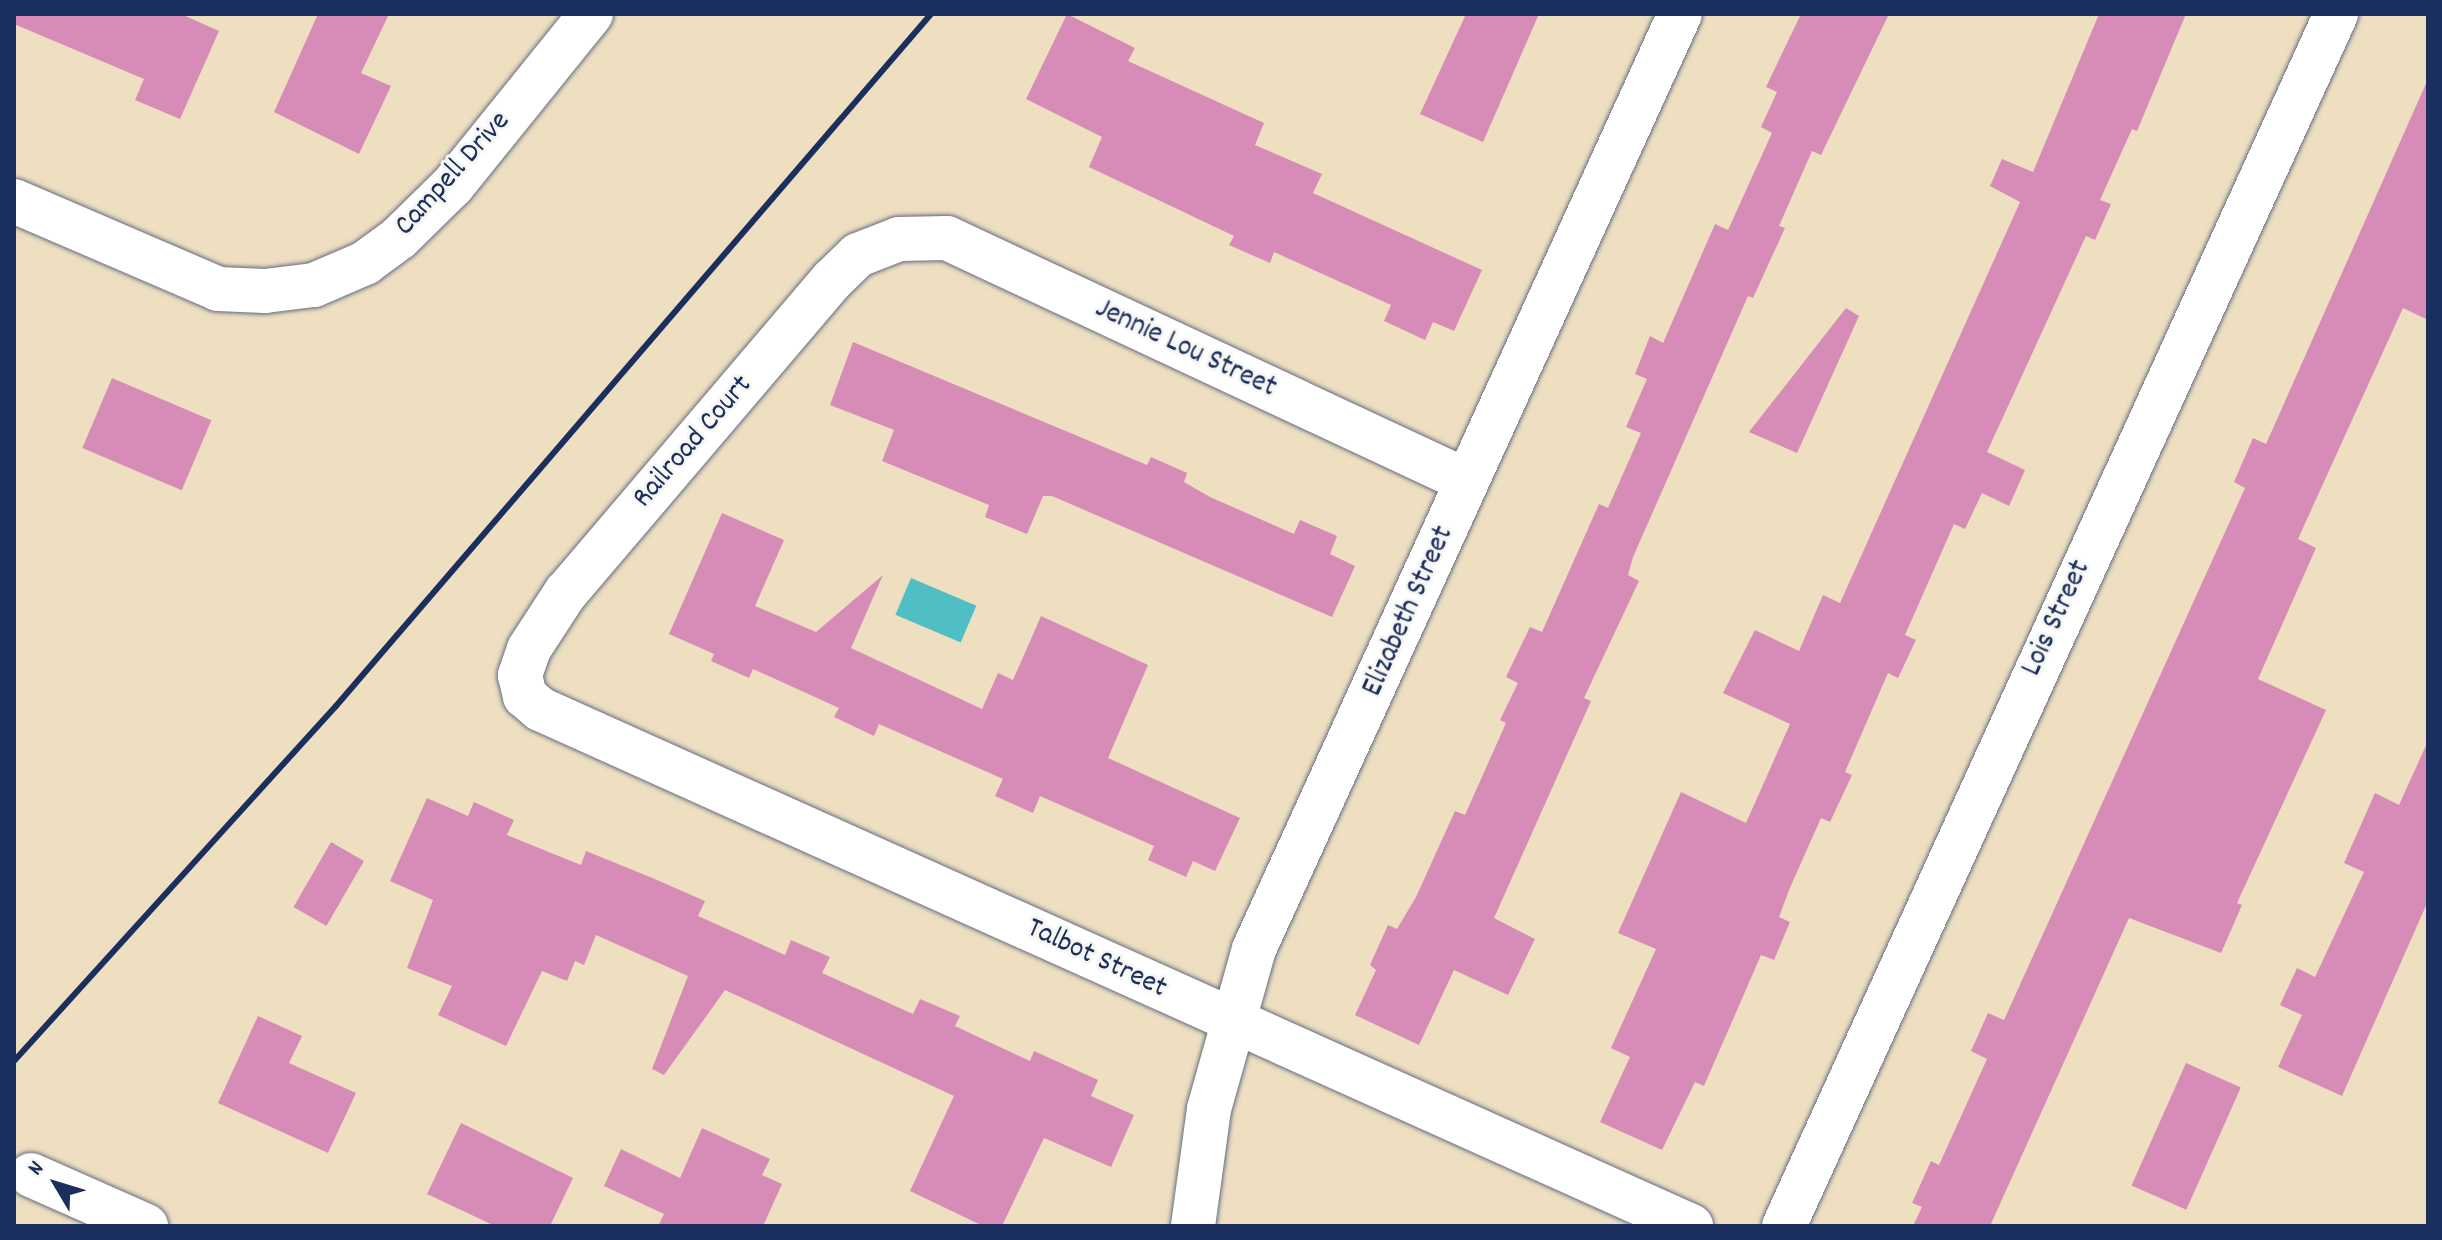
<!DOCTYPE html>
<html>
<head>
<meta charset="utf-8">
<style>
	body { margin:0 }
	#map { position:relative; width:2442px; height:1240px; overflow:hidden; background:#eedfc1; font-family:Dekko,sans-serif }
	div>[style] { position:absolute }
	.water>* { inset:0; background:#50bfc5; transform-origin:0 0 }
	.building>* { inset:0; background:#d78cb8; transform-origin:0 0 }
	.roads { filter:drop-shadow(0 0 2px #656d81) drop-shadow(0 0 2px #656d81) }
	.minor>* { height:44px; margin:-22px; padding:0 22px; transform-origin:22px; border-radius:22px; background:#fff }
	.rail>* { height:6px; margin:-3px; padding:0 3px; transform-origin:3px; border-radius:3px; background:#1b2f5e }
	span { translate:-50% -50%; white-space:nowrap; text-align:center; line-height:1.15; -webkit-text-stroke:6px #f6f6f2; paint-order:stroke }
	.street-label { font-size:30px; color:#1b2f5e }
	.frame { position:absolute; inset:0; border:16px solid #1b2f5e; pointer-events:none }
	.north { position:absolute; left:16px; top:1144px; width:80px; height:80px; -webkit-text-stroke:6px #f6f6f2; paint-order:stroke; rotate:308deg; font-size:22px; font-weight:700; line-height:32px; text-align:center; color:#1b2f5e }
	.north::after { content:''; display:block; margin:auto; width:28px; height:36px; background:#1b2f5e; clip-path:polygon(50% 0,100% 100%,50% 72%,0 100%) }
</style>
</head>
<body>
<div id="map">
	<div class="water">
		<i style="left:911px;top:578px;width:71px;height:40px;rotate:23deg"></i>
	</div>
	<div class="building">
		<i style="clip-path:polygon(14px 14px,181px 14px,219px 31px,180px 119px,135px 100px,144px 79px,14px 24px)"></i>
		<i style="clip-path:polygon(318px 14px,389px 14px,361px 73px,391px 86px,359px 154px,274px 112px)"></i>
		<i style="clip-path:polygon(1067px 14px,1135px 48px,1128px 61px,1264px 123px,1255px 145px,1322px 174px,1313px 193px,1482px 270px,1454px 331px,1433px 322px,1425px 340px,1384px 321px,1391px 305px,1274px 252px,1270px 263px,1229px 245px,1234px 236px,1089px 167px,1102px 137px,1026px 99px)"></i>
		<i style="clip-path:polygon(1466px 14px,1539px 14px,1483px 142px,1420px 114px)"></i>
		<i style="clip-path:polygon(1801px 14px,1889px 14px,1821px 155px,1812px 151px,1779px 226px,1785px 228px,1753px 298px,1748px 296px,1633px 557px,1628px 575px,1639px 581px,1584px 698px,1591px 701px,1494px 918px,1535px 939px,1508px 995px,1454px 970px,1419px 1045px,1355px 1015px,1376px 970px,1370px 965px,1388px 925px,1397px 929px,1416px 897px,1455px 811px,1465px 815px,1506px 723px,1500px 720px,1518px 683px,1506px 677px,1530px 627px,1542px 632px,1599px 504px,1608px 508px,1641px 433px,1626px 427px,1647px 379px,1635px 374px,1650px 336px,1663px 343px,1715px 224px,1728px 230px,1772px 133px,1761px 127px,1777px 92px,1766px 87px)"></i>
		<i style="clip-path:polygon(2099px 14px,2186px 14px,2137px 131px,2132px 129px,2100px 200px,2111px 204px,2095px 240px,2086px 236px,1987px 452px,2025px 470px,2009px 506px,1982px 493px,1965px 529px,1954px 524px,1905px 635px,1916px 640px,1898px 678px,1888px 673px,1845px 772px,1852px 775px,1830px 822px,1821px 818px,1789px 890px,1779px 917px,1790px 922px,1774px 960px,1761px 955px,1704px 1086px,1695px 1082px,1662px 1150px,1600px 1122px,1630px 1057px,1611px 1048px,1656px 949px,1618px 933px,1681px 792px,1746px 823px,1790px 724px,1723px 693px,1755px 630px,1799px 651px,1823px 595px,1840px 603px,2020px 202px,1990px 186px,2002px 159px,2033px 172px)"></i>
		<i style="clip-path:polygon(2428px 79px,2428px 320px,2403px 308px,2298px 539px,2316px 548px,2258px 679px,2326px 710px,2237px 903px,2242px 905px,2221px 953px,2129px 918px,1990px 1226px,1913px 1226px,1922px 1207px,1912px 1203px,1931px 1161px,1939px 1165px,1987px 1059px,1971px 1051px,1988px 1013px,2004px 1020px,2245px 488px,2234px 482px,2253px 438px,2266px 444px)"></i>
		<i style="clip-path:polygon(1846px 308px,1859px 316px,1797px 453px,1749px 432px)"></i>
		<i style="clip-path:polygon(853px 342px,1147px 465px,1151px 457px,1187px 473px,1184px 482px,1210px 497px,1294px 534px,1300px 520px,1337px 536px,1330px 554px,1355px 566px,1332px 617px,1052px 496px,1043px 496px,1027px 534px,985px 517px,989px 505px,882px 461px,894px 430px,830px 405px)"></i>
		<i style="left:112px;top:378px;width:108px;height:76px;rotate:23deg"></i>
		<i style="clip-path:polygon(722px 513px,784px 540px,755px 606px,816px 632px,883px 575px,851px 648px,982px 709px,998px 673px,1013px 680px,1041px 616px,1148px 665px,1108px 758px,1240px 818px,1215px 871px,1193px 861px,1186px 877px,1148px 860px,1154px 846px,1040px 796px,1033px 813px,995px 796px,1003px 779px,879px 724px,874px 736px,834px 717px,839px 708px,753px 669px,749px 678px,711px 661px,714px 654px,669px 634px)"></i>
		<i style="clip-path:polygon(2428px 741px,2428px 901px,2342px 1096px,2278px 1067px,2302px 1015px,2280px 1005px,2297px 968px,2315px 977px,2364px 872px,2344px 863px,2375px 793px,2399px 805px)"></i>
		<i style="clip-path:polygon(427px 798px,468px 816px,474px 802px,514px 820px,507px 835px,581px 865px,586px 851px,650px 877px,705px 901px,698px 916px,785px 955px,791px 940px,830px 957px,822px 973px,913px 1014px,920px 999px,960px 1016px,955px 1026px,1030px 1061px,1034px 1051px,1098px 1080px,1091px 1096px,1134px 1115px,1111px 1167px,1044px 1138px,1002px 1226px,983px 1226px,910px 1191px,954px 1096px,725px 990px,664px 1075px,652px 1069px,688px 976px,596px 935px,584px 965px,575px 961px,567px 981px,542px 971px,506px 1046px,438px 1015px,452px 986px,407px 968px,433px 900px,390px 881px)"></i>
		<i style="left:331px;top:842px;width:38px;height:75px;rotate:30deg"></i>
		<i style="clip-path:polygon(258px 1016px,302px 1036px,289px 1063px,356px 1093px,328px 1153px,218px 1103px)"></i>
		<i style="left:2186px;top:1063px;width:60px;height:134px;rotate:24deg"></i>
		<i style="clip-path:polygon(461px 1123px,573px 1178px,550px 1226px,495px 1226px,427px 1194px)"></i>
		<i style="clip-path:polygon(702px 1128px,770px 1159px,762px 1175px,782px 1184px,763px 1226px,658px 1226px,664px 1214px,604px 1186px,621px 1149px,680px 1178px)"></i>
	</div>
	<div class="roads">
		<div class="minor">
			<i style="left:14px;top:201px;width:222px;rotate:23.3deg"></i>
			<i style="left:218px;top:289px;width:47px;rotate:2.4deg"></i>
			<i style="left:265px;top:291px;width:49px;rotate:-7deg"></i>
			<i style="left:314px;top:285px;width:56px;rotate:-23.3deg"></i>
			<i style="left:365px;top:263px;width:42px;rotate:-36.3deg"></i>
			<i style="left:399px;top:238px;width:76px;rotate:-44.5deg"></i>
			<i style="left:453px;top:185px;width:220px;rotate:-51.1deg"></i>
			<i style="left:1467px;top:481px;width:574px;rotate:-154.95deg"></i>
			<i style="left:947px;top:238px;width:48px;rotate:178.8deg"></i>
			<i style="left:899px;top:239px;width:44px;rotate:158.7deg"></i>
			<i style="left:858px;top:255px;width:36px;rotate:136deg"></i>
			<i style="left:832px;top:280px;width:410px;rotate:130.4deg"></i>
			<i style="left:566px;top:592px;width:68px;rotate:123deg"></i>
			<i style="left:529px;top:649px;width:28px;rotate:109deg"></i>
			<i style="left:520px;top:675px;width:22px;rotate:77deg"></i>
			<i style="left:525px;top:696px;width:20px;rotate:41deg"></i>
			<i style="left:540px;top:709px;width:1262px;rotate:24.19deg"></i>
			<i style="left:31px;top:1175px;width:126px;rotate:23.9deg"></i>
			<i style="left:1193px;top:1226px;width:118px;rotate:-82.2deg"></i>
			<i style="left:1209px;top:1109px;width:166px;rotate:-74.3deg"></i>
			<i style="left:1254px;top:949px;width:1027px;rotate:-65.51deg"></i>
			<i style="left:1784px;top:1226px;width:1332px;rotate:-65.51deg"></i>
		</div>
	</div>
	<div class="rail">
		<i style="left:14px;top:1061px;width:479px;rotate:-47.8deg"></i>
		<i style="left:336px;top:706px;width:913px;rotate:-49.31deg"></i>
	</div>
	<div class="street-label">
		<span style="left:454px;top:175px;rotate:-48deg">Campell Drive</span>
		<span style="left:1185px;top:350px;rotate:25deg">Jennie Lou Street</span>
		<span style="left:694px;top:443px;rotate:-49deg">Railroad Court</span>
		<span style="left:1410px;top:612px;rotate:-66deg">Elizabeth Street</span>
		<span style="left:2058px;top:619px;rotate:-65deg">Lois Street</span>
		<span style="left:1096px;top:960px;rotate:25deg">Talbot Street</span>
	</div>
	<div class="frame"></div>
	<div class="north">N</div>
</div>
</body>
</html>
